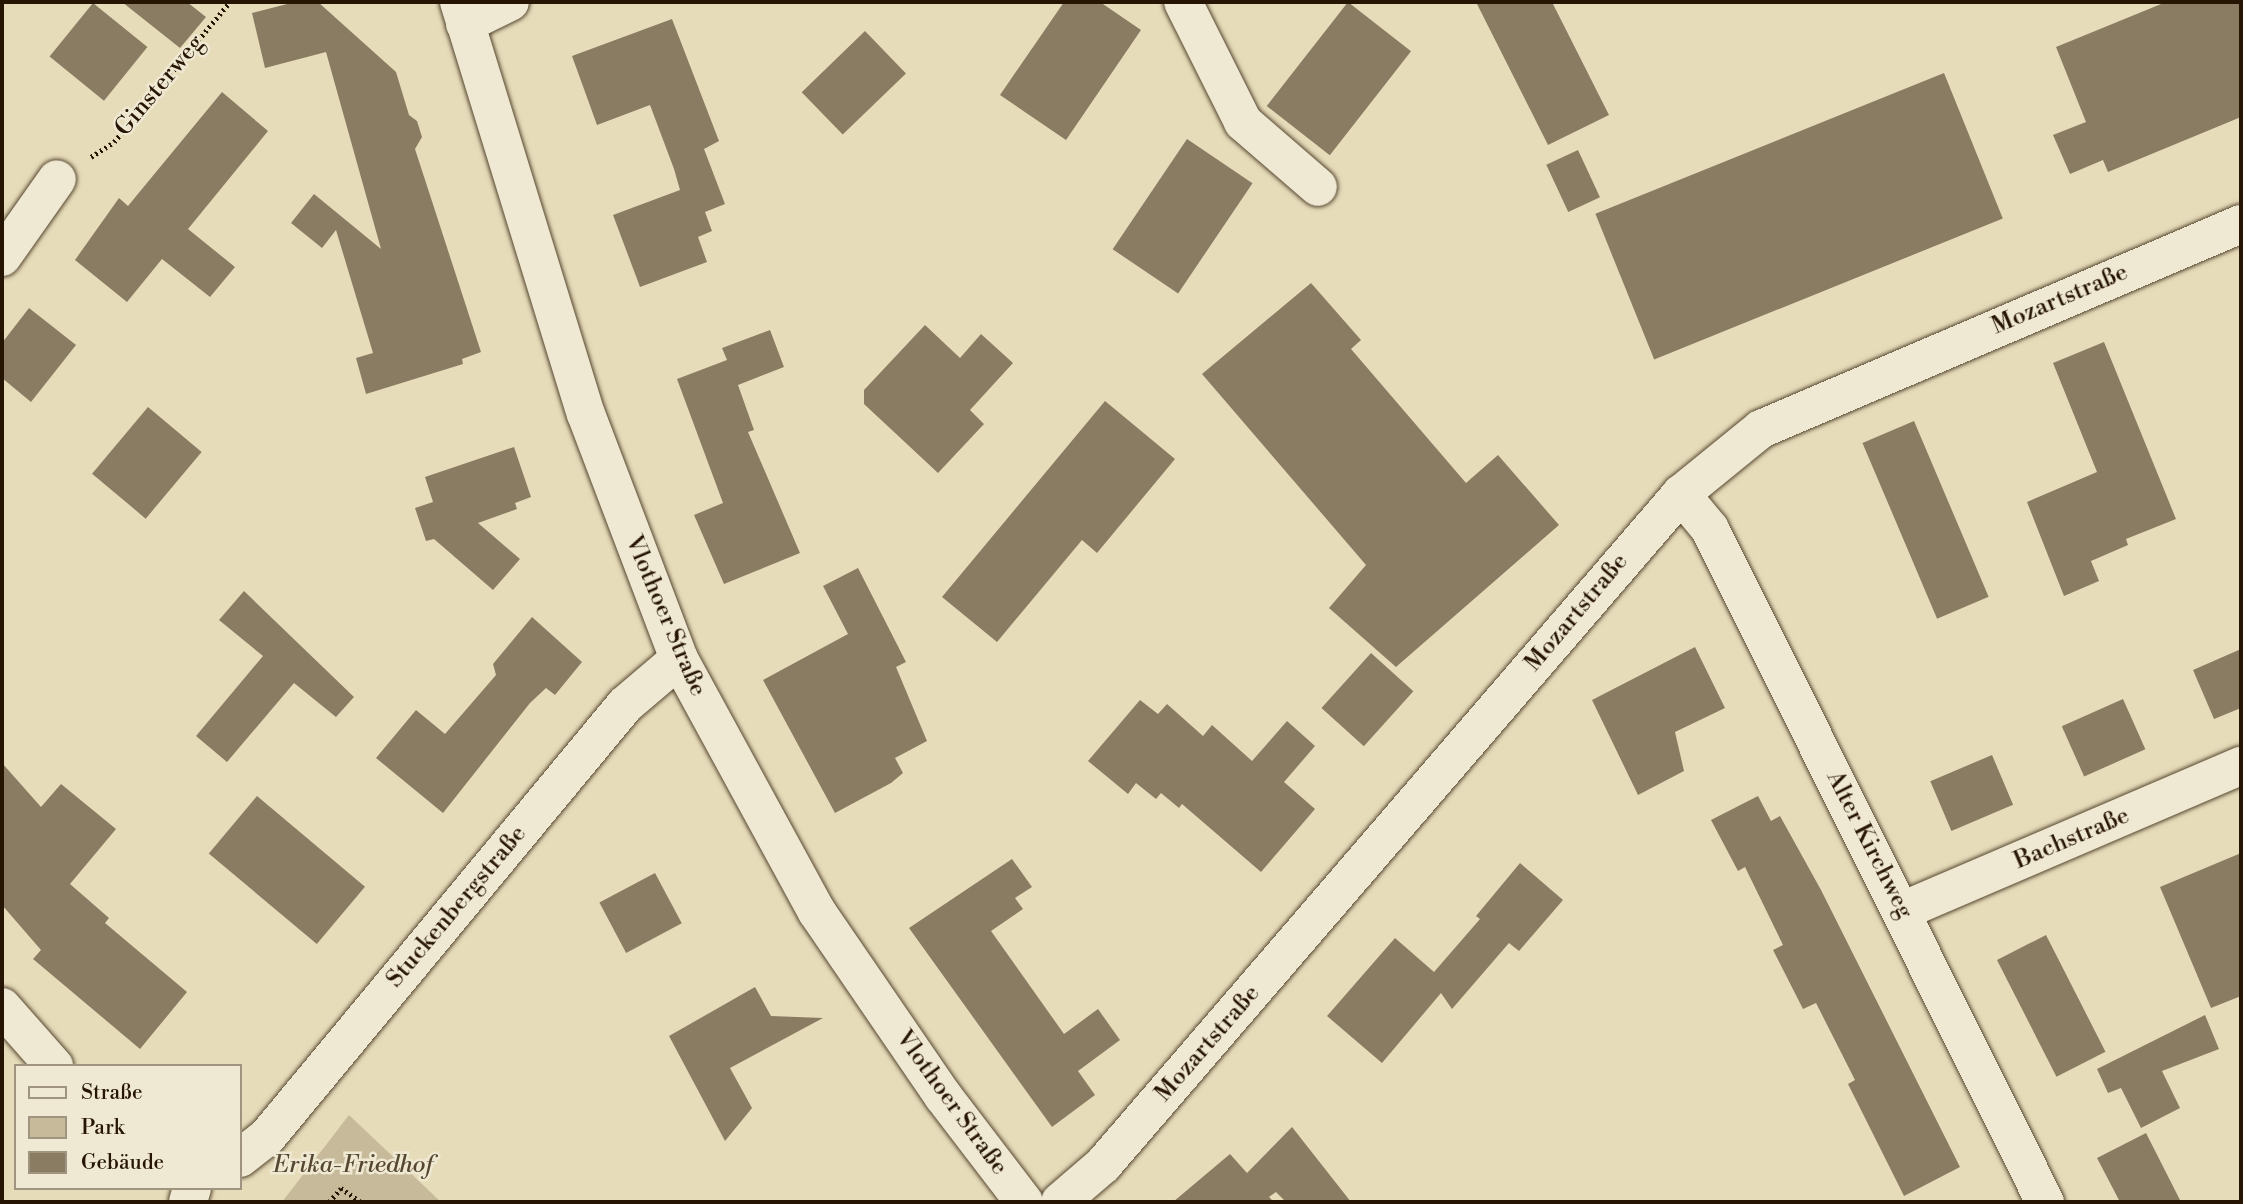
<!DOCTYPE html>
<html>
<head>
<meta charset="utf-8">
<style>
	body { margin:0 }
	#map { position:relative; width:2243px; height:1204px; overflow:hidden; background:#e7dcba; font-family:"Libre Bodoni",serif }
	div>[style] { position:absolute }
	.green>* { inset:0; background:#c6ba9b }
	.building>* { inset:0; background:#8a7c62; transform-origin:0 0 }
	.path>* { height:4.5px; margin-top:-2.25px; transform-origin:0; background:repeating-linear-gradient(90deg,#261502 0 2px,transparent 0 5.5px) }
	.roads { filter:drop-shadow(0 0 2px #564730) drop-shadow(0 0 2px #564730) }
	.minor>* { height:38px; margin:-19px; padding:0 19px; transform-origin:19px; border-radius:19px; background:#efe8d2 }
	.tertiary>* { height:38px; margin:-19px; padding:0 19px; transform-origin:19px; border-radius:19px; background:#efe8d2 }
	span { translate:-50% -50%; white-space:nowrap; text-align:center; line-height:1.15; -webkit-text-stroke:5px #efe8d2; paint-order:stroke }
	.street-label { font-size:24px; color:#261502 }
	.park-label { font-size:24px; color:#564730; font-style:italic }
	.frame { position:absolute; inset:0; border:4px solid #261502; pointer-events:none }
	.legend { position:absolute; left:14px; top:1064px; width:228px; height:126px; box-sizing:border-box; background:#efe8d2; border:2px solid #9f947f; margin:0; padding:9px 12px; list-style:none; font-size:21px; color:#261502 }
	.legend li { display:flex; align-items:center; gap:14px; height:35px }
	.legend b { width:35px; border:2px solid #9f947f }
</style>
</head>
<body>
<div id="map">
	<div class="green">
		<i style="clip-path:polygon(349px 1115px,441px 1202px,282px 1202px)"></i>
	</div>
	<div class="building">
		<i style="clip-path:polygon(122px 2px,187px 2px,206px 17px,180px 48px)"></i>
		<i style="clip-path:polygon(295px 2px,318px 2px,396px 72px,409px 115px,417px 121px,422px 137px,415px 149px,481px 352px,462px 359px,463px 364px,366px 394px,356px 358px,373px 353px,336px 230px,322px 248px,291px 223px,314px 194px,381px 249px,326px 52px,265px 68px,252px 13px)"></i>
		<i style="clip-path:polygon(1064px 2px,1100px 2px,1141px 30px,1066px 140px,1000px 95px)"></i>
		<i style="left:1348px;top:2px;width:80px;height:132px;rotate:38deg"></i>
		<i style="clip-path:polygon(1476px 2px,1552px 2px,1609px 115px,1548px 145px)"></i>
		<i style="clip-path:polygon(2166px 2px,2241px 2px,2241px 117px,2108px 172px,2103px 160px,2070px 174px,2053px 135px,2086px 122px,2056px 47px)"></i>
		<i style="left:93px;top:3px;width:70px;height:69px;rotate:39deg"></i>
		<i style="clip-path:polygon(672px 19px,719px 141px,704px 149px,725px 204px,705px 212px,712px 231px,698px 237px,707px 262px,640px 287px,613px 215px,680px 190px,674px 169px,650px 105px,597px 125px,572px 56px)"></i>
		<i style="left:865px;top:31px;width:59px;height:88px;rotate:46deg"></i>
		<i style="left:1944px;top:73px;width:157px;height:376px;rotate:68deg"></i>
		<i style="clip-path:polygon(222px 92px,268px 131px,188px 229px,235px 267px,210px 297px,162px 259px,127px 302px,75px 260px,119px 198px,128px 206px)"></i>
		<i style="left:1187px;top:139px;width:79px;height:133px;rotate:34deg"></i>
		<i style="left:1578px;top:150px;width:52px;height:35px;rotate:65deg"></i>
		<i style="clip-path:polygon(1311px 283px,1361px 340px,1351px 349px,1466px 483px,1498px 455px,1559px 525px,1396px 667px,1329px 608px,1366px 565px,1202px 374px)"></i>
		<i style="clip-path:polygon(29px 308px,76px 345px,31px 402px,2px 378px,2px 343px)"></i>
		<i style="clip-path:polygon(925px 325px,960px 358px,981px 334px,1013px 363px,970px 410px,984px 424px,938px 473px,864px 404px,864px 390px)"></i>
		<i style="clip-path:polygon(770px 330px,784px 367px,738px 385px,754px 430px,748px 432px,800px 553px,724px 584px,694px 515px,723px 503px,677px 379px,727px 360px,722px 348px)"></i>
		<i style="clip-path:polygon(2104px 342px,2176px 519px,2126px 539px,2128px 545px,2091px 561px,2099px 581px,2064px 596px,2027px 502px,2097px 472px,2053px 363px)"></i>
		<i style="clip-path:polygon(1105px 401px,1175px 459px,1097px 553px,1082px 540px,997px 642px,942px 597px)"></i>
		<i style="left:148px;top:407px;width:70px;height:87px;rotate:40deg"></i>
		<i style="left:1914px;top:421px;width:191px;height:56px;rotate:67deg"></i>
		<i style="clip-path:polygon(514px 447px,531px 497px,515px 503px,517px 509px,478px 523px,520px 559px,493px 590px,434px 539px,426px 541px,415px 508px,433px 502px,425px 477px)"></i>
		<i style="clip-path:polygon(858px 568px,906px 662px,896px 667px,927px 741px,895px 758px,903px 773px,891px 783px,835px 813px,763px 680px,848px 634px,823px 586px)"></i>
		<i style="clip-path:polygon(244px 591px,354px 697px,336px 717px,294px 683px,227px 762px,196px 736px,263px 656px,219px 620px)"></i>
		<i style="clip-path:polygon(532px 617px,582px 662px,555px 695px,546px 688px,530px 703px,443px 813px,376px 758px,416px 710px,445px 734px,496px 675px,493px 664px)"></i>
		<i style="clip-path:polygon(1695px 647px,1725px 708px,1675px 732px,1684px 771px,1638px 795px,1592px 700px)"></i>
		<i style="clip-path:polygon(2241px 649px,2241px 708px,2214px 719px,2193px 670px)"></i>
		<i style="left:1371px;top:653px;width:57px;height:74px;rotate:42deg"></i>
		<i style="left:2123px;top:699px;width:55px;height:67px;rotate:66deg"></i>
		<i style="clip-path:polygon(1140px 700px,1158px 714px,1167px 704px,1203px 736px,1212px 725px,1252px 761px,1287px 721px,1315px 746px,1284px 782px,1315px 809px,1261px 872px,1182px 804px,1179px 808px,1161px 793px,1156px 799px,1136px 783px,1128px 794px,1088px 761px)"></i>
		<i style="left:1992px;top:755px;width:54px;height:67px;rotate:67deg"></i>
		<i style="clip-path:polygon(2px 763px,41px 807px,61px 784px,116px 829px,70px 884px,109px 918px,105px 923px,187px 992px,140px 1049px,33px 959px,41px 950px,2px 905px)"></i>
		<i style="left:257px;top:796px;width:141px;height:75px;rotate:40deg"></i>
		<i style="clip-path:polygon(1758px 796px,1771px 821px,1780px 816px,1821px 890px,1960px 1167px,1904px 1196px,1848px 1084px,1855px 1080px,1816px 1003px,1803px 1009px,1773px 950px,1783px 945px,1745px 867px,1738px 871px,1711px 820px)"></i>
		<i style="clip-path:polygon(2241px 853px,2241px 996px,2211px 1008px,2160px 887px)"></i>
		<i style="clip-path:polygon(1012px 859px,1032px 887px,1015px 898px,1023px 909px,991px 931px,1064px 1034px,1098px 1009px,1120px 1040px,1078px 1071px,1095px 1095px,1052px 1127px,909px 928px)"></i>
		<i style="clip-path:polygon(1520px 863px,1563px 900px,1519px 951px,1509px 943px,1452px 1009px,1441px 993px,1382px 1063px,1327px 1016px,1395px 938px,1434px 972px,1480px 919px,1476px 916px)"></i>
		<i style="left:655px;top:873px;width:57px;height:63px;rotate:62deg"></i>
		<i style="left:2046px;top:935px;width:131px;height:55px;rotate:63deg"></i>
		<i style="clip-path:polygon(755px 987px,771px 1016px,823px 1018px,730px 1068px,752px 1108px,725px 1141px,669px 1036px)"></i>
		<i style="clip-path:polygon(2205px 1015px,2219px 1049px,2162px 1071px,2180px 1108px,2141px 1128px,2121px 1088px,2108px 1093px,2097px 1069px)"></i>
		<i style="clip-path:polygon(1292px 1127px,1351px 1202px,1286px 1202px,1276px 1192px,1269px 1197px,1274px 1202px,1173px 1202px,1230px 1154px,1247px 1173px)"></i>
		<i style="clip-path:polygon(2146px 1133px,2181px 1202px,2120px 1202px,2097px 1158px)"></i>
	</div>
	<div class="path">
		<i style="left:91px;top:157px;width:27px;rotate:-33deg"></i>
		<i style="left:114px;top:142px;width:182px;rotate:-50.4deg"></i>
		<i style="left:329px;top:1202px;width:18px;rotate:-49deg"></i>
		<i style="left:341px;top:1188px;width:24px;rotate:35deg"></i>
	</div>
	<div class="roads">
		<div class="minor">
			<i style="left:1183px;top:2px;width:134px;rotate:63.4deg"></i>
			<i style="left:1243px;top:122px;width:99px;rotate:40.9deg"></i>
			<i style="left:465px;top:24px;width:50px;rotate:-26.1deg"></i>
			<i style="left:2px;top:257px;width:95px;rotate:-54.8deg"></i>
			<i style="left:1681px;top:494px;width:45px;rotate:50.4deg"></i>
			<i style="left:1710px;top:529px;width:752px;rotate:63.54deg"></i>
			<i style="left:1902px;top:911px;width:369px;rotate:-23.2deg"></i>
			<i style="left:2px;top:1007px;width:79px;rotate:48.6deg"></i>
			<i style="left:240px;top:1158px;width:34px;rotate:-38deg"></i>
			<i style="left:267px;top:1137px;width:561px;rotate:-50.35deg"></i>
			<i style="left:625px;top:705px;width:71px;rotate:-40.4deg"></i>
			<i style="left:188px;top:1202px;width:15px;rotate:-74deg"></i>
			<i style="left:1060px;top:1202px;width:57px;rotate:-40.7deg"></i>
			<i style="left:1103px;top:1165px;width:886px;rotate:-49.26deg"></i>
			<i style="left:1681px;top:494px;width:103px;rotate:-39.1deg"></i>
			<i style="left:1761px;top:429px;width:522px;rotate:-23.13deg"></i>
		</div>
		<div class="tertiary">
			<i style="left:459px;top:2px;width:431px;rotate:72.9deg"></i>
			<i style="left:586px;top:414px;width:262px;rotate:69.2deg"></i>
			<i style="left:679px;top:659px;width:288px;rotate:61.4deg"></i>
			<i style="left:817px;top:912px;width:223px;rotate:55.6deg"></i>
			<i style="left:943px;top:1096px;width:133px;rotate:52.6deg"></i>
		</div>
	</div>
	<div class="street-label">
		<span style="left:160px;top:86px;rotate:-50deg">Ginsterweg</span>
		<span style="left:2060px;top:300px;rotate:-23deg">Mozartstraße</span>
		<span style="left:1577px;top:613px;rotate:-50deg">Mozartstraße</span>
		<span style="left:665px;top:616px;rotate:67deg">Vlothoer Straße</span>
		<span style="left:2072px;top:839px;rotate:-23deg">Bachstraße</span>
		<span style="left:1869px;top:845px;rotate:63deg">Alter Kirchweg</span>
		<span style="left:457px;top:907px;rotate:-50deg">Stuckenbergstraße</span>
		<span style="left:1208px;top:1044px;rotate:-49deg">Mozartstraße</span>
		<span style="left:951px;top:1103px;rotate:54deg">Vlothoer Straße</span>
	</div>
	<div class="park-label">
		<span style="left:353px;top:1166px">Erika-Friedhof</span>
	</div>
	<div class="frame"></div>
	<ul class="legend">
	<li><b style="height:9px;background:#efe8d2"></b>Straße</li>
	<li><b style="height:19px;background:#c6ba9b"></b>Park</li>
	<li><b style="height:19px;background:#8a7c62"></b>Gebäude</li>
	</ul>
</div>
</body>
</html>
